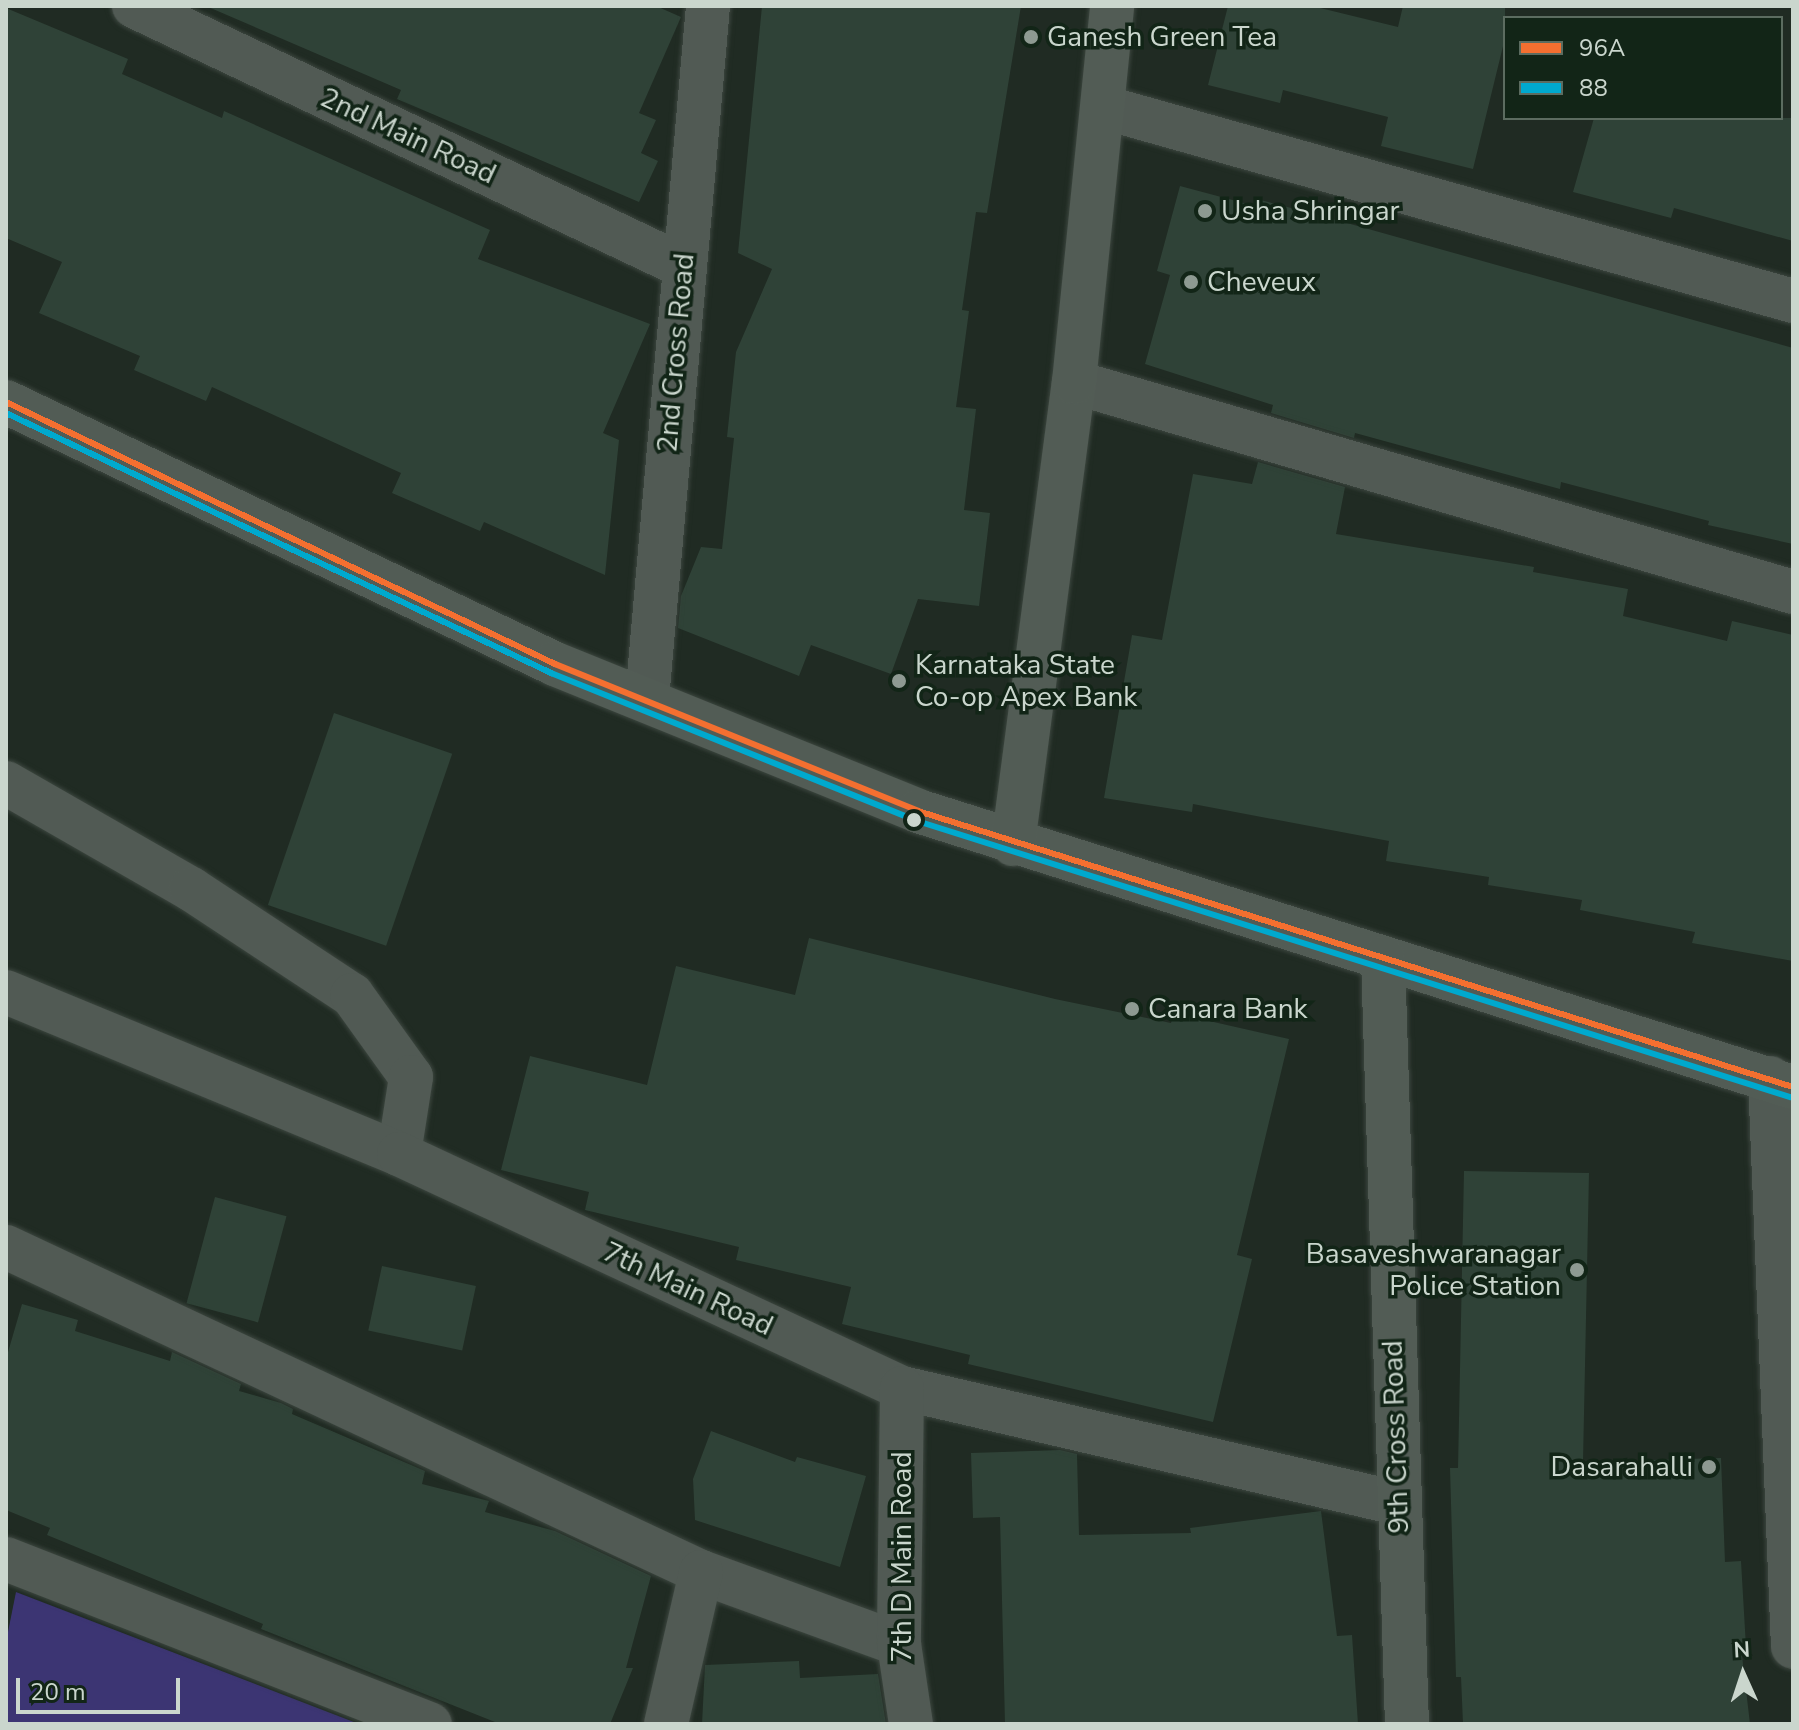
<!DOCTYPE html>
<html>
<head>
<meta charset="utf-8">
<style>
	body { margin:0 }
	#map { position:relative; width:1799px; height:1730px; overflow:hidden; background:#202b23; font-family:"Nunito Sans",sans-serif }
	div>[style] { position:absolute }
	.green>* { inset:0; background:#3c3573 }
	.building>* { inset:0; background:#2f4237; transform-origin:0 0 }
	.roads { filter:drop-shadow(0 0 2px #3c463f) drop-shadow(0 0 2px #3c463f) }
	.street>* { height:44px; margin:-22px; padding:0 22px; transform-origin:22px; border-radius:22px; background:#515a54 }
	.secondary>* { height:44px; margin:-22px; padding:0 22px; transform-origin:22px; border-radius:22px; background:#525c55 }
	.bus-1>* { height:6px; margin:-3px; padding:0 3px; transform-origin:3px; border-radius:3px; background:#f46f30 }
	.bus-2>* { height:6px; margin:-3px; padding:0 3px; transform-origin:3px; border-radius:3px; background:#00a9ce }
	.dots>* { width:22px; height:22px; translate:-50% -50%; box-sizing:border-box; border:4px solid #122517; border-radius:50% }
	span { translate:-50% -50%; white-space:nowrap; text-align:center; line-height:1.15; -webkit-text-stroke:7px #122517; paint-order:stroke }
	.poi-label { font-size:28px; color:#cad6cd }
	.left { translate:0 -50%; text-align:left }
	.right { translate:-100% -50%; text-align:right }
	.street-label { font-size:28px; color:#cad6cd }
	.frame { position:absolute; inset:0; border:8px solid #cad6cd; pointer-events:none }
	.legend { position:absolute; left:1503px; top:16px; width:280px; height:104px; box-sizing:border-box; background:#122517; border:2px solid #5c6c60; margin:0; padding:10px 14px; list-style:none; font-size:24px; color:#cad6cd }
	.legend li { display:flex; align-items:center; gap:16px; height:40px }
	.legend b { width:40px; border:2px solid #5c6c60 }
	.north { position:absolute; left:1703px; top:1634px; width:80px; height:80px; -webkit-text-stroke:6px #122517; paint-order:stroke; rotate:357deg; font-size:22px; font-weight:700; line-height:32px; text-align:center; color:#cad6cd }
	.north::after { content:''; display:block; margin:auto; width:28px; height:36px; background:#cad6cd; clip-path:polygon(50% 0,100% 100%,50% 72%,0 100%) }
	.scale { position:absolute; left:16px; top:1678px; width:164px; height:36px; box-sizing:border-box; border:4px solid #cad6cd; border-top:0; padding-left:10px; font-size:24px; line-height:28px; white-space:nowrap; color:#cad6cd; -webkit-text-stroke:6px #122517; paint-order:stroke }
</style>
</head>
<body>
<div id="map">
	<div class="green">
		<i style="clip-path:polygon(16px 1592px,359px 1724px,6px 1724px,6px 1642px)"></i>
	</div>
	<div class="building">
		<i style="clip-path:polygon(206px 6px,656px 6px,681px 17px,639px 113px,656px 120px,641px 153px,658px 161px,639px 202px,397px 99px,401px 90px)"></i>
		<i style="clip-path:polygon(762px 6px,1021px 6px,987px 213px,976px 212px,962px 310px,969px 311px,956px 407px,976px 409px,964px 510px,990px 513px,979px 606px,918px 599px,891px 674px,811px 645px,799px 676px,678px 628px,681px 596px,701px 547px,722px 549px,734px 438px,727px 437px,736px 352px,772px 269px,738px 253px)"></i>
		<i style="clip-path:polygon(1228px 6px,1312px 6px,1398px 27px,1403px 6px,1505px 6px,1505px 38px,1473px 169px,1381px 146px,1388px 117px,1283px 90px,1280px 103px,1208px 85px)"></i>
		<i style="clip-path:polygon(6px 8px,128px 59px,122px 74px,222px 118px,224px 111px,490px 230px,478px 259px,650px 324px,603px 433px,619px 440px,605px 575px,484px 522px,480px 531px,392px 493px,401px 473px,212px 387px,206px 401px,134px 370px,140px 356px,39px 313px,62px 262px,6px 238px)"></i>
		<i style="clip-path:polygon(1594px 118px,1793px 118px,1793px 241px,1674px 208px,1671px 218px,1573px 192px)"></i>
		<i style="clip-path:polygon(1180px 186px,1255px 206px,1257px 199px,1322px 216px,1793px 348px,1793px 544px,1708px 525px,1709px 521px,1561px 482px,1560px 489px,1355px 433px,1354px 438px,1271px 413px,1273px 405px,1145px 364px,1170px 275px,1157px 271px)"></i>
		<i style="clip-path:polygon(1258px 462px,1345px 487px,1336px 534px,1534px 567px,1533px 572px,1628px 589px,1623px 616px,1727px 641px,1732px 621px,1793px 635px,1793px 961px,1692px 943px,1695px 932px,1580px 910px,1582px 900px,1488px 885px,1489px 877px,1386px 861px,1389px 841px,1193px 804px,1192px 812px,1104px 798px,1132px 635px,1162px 640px,1193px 474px,1252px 484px)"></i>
		<i style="left:334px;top:713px;width:125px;height:203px;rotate:19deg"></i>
		<i style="clip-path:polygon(809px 938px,1055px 999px,1171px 1023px,1174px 1013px,1289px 1039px,1237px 1255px,1252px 1259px,1213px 1422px,968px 1364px,970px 1355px,842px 1324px,851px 1287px,736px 1260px,739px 1247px,585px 1210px,589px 1192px,501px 1170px,530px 1056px,647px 1085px,676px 966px,795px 995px)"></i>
		<i style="clip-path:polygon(1464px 1171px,1589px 1173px,1583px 1462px,1721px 1458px,1725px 1562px,1741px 1561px,1746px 1647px,1741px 1647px,1750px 1724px,1463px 1724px,1461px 1677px,1456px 1677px,1450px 1468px,1458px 1468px)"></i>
		<i style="left:215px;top:1197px;width:74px;height:110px;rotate:15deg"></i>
		<i style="left:382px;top:1266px;width:96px;height:66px;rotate:12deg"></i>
		<i style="clip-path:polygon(22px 1304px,78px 1320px,75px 1331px,170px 1361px,172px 1352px,241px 1384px,239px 1391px,281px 1403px,293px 1409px,292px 1414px,425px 1471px,422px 1484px,489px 1501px,485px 1512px,555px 1531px,651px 1576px,626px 1668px,633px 1668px,610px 1724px,500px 1724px,261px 1629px,263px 1624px,47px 1535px,50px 1528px,6px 1510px,6px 1359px)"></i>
		<i style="clip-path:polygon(711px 1431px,795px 1462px,797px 1457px,866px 1476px,840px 1567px,695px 1520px,693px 1479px)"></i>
		<i style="clip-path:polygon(1060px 1450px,1077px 1454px,1079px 1535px,1191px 1533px,1190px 1528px,1321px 1511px,1337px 1636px,1352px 1635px,1358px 1724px,1005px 1724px,1000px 1517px,973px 1518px,971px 1453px)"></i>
		<i style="clip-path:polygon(799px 1661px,800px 1678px,878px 1674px,886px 1724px,702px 1724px,705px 1665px)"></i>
	</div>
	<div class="roads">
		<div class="street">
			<i style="left:134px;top:6px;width:607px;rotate:25.34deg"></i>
			<i style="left:1103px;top:107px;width:717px;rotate:15.7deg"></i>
			<i style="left:1074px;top:382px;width:749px;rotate:16.28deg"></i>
			<i style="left:647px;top:699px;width:696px;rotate:-84.97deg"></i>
			<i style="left:6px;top:783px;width:213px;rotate:29.8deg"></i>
			<i style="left:191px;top:889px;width:193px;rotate:33.4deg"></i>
			<i style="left:352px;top:995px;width:101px;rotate:54.3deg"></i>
			<i style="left:411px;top:1077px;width:78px;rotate:98.9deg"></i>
			<i style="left:6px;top:992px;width:425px;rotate:22.4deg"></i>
			<i style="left:399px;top:1154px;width:555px;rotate:24.95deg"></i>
			<i style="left:902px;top:1388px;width:508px;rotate:13.08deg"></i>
			<i style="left:1770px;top:1078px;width:569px;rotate:87.69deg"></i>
			<i style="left:6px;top:1247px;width:767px;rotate:25.06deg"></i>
			<i style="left:701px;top:1572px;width:211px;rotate:20deg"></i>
			<i style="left:902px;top:1388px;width:256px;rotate:90.7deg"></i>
			<i style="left:899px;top:1644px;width:81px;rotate:81.5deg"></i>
			<i style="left:6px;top:1559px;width:455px;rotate:21.3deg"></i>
			<i style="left:666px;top:1724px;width:156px;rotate:-77deg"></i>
		</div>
		<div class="secondary">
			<i style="left:6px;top:402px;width:608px;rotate:25.51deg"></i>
			<i style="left:555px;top:664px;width:392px;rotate:22deg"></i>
			<i style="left:918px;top:811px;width:917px;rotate:17.51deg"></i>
			<i style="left:1013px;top:844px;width:466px;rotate:-82.5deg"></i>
			<i style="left:1074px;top:382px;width:378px;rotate:-84.2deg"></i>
			<i style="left:1383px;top:958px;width:766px;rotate:88.21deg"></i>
		</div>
	</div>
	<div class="bus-1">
		<i style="left:6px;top:402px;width:608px;rotate:25.51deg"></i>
		<i style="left:555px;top:664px;width:392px;rotate:22deg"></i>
		<i style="left:918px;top:811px;width:917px;rotate:17.51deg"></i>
	</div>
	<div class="bus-2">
		<i style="left:6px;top:413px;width:604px;rotate:25.5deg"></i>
		<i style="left:551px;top:673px;width:392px;rotate:22deg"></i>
		<i style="left:914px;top:820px;width:919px;rotate:17.55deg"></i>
	</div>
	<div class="dots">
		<i style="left:1031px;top:37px;background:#8e9a92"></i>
		<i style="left:1205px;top:211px;background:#8e9a92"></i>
		<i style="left:1191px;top:282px;background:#8e9a92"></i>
		<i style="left:899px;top:681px;background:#8e9a92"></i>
		<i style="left:914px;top:820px;background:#cad6cd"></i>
		<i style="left:1132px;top:1009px;background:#8e9a92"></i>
		<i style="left:1577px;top:1270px;background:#8e9a92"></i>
		<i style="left:1709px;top:1467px;background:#8e9a92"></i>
	</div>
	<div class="poi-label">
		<span class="left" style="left:1047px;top:37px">Ganesh Green Tea</span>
		<span class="left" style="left:1221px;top:211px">Usha Shringar</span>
		<span class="left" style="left:1207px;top:282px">Cheveux</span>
		<span class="left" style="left:915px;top:681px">Karnataka State<br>Co-op Apex Bank</span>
		<span class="left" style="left:1148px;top:1009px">Canara Bank</span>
		<span class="right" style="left:1561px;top:1270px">Basaveshwaranagar<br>Police Station</span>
		<span class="right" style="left:1693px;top:1467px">Dasarahalli</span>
	</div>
	<div class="street-label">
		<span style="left:408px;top:136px;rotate:25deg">2nd Main Road</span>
		<span style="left:676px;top:353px;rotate:-85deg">2nd Cross Road</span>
		<span style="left:688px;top:1289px;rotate:25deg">7th Main Road</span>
		<span style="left:1396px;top:1437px;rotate:-92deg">9th Cross Road</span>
		<span style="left:902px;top:1557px;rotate:-90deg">7th D Main Road</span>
	</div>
	<div class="frame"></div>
	<ul class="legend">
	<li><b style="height:10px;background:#f46f30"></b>96A</li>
	<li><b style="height:10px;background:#00a9ce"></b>88</li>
	</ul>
	<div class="north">N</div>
	<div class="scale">20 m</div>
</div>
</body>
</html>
